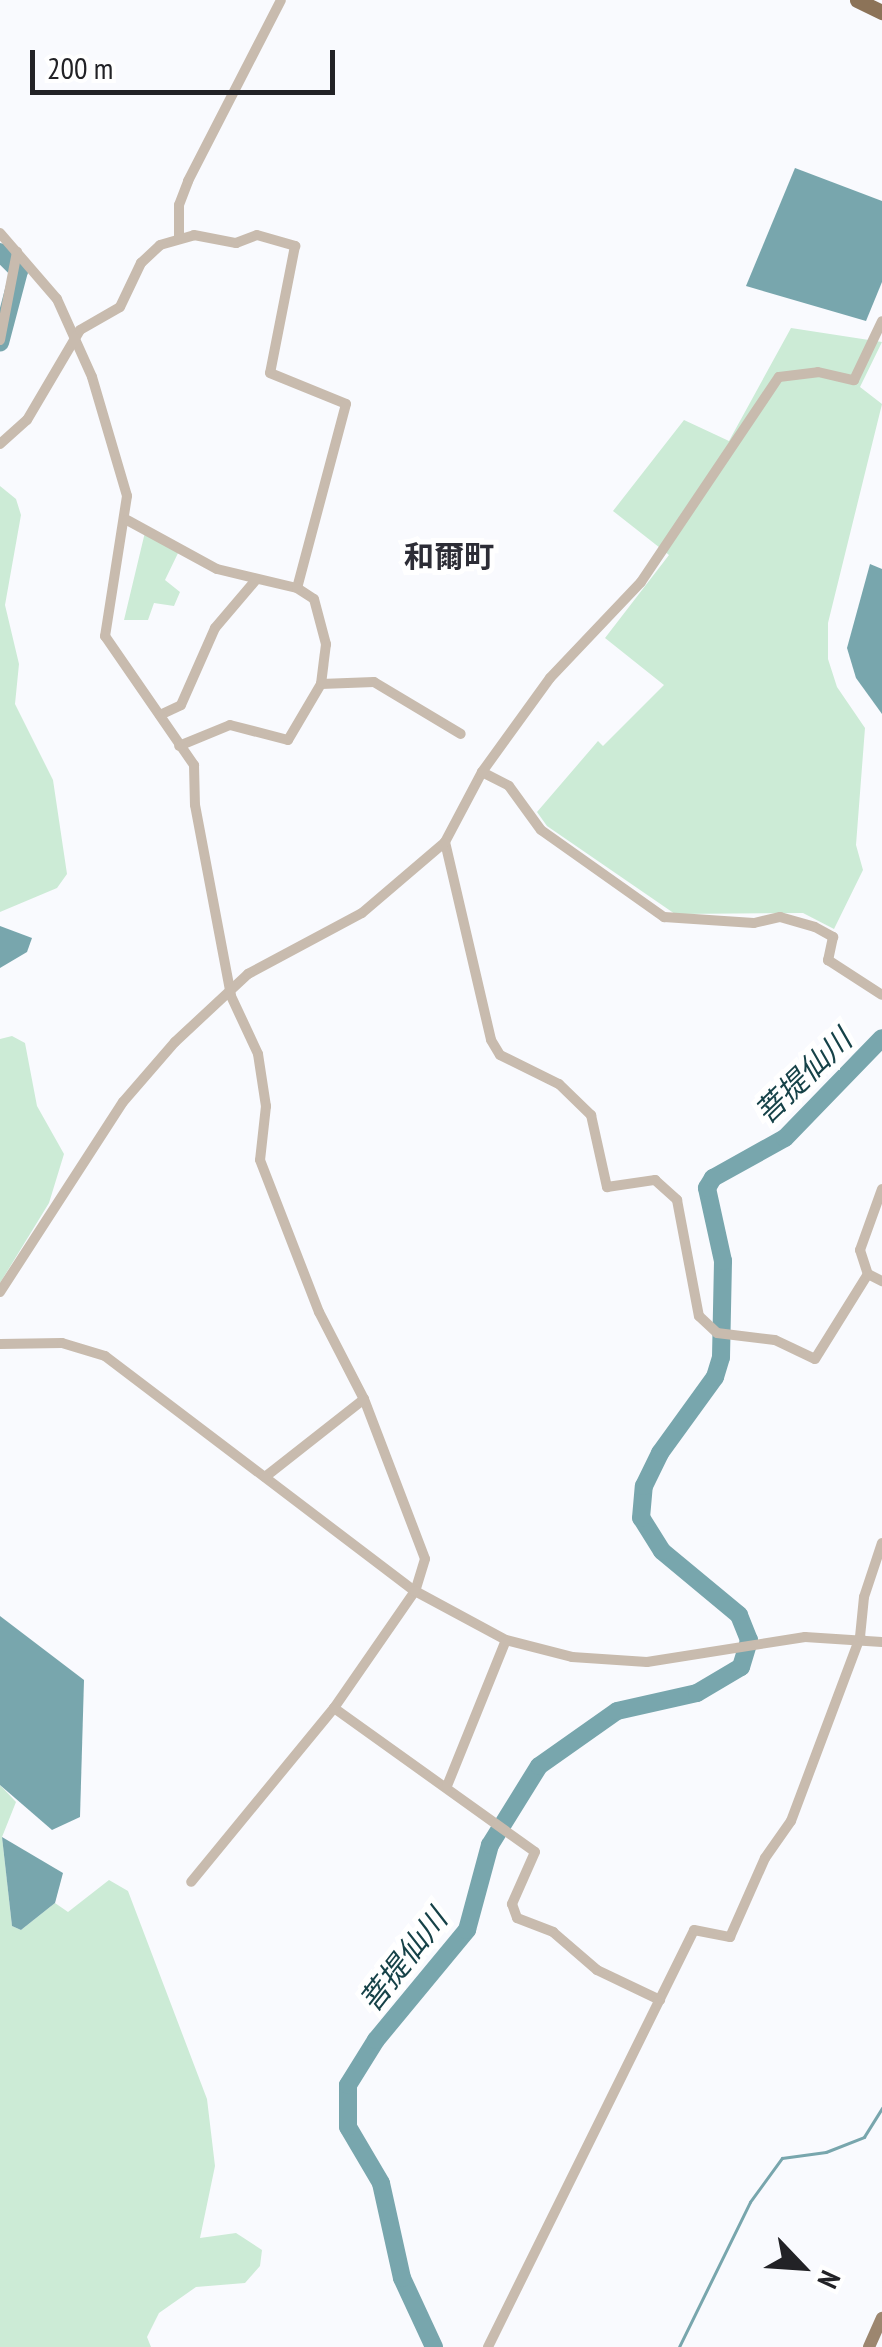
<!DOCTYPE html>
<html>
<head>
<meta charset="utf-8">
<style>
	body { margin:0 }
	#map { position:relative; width:882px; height:2347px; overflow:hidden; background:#f9fafe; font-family:"PT Sans Narrow","Noto Sans JP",sans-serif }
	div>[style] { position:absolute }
	.green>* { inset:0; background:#ccebd6 }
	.water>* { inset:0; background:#78a6ad }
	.stream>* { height:2.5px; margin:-1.25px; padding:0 1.25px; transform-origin:1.25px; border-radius:1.25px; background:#78a6ad }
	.river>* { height:18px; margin:-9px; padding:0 9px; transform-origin:9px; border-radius:9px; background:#78a6ad }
	.minor>* { height:10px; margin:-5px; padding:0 5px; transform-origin:5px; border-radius:5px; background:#c8bbae }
	.major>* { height:12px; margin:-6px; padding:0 6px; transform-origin:6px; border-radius:6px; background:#9c866f }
	.highway>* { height:15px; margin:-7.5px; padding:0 7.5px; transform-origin:7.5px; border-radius:7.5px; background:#8c7358 }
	span { translate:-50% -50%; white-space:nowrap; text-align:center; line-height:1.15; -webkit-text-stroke:10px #fff; paint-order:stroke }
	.neighbourhood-label { font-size:30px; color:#2d2d36; font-weight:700 }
	.water-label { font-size:30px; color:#164248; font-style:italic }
	.north { position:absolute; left:752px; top:2217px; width:100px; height:100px; -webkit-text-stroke:8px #fff; paint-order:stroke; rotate:115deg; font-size:28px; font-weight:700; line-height:40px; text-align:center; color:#222226 }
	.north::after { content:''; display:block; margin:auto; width:35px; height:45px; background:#222226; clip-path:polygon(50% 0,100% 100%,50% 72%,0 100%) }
	.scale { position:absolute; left:30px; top:50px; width:305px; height:45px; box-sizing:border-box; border:5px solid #222226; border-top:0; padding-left:12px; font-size:30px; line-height:35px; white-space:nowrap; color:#222226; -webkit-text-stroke:8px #fff; paint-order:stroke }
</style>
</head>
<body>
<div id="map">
	<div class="green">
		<i style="clip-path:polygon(791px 328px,882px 342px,860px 387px,882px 404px,828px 623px,828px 659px,837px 687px,865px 728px,856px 845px,863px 870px,834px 929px,803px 913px,675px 914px,547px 826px,537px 812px,598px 741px,603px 746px,664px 685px,605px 638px,669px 555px,613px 511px,684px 420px,729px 441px)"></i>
		<i style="clip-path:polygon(0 486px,16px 499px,21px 515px,5px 605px,19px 664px,15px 704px,53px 780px,67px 874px,57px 888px,0 912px)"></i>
		<i style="clip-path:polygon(146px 528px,180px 549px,165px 580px,180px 592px,174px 606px,154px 603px,148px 620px,124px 620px)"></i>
		<i style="clip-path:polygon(12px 1036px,25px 1043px,37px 1106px,64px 1154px,49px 1203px,0 1283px,0 1039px)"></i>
		<i style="clip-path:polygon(0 1785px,16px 1802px,2px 1837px,12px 1926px,21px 1930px,55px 1903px,68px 1912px,109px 1880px,128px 1891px,207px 2099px,215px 2166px,200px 2238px,236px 2233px,262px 2250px,260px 2266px,245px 2283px,196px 2287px,159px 2313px,147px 2337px,151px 2347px,0 2347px)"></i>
	</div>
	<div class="water">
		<i style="clip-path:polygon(795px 168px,882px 201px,882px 282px,866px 321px,746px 286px)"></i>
		<i style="clip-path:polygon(870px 564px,882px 569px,882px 714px,856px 678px,847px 648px)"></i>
		<i style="clip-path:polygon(0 926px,32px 938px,27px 952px,0 968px)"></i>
		<i style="clip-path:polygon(0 1616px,84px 1680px,80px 1817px,52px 1830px,0 1785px)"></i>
		<i style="clip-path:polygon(2px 1837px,63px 1873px,55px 1903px,21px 1930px,12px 1926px)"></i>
	</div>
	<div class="stream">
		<i style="left:679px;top:2347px;width:161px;rotate:-63.9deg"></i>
		<i style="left:750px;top:2202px;width:54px;rotate:-54deg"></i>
		<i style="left:782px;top:2158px;width:44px;rotate:-7.8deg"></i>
		<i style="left:826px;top:2152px;width:41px;rotate:-21.5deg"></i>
		<i style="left:864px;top:2137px;width:34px;rotate:-58deg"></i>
	</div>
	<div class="river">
		<i style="left:0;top:252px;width:27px;rotate:45deg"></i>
		<i style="left:19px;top:271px;width:74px;rotate:104.8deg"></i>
		<i style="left:434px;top:2347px;width:76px;rotate:-114.9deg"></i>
		<i style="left:402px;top:2278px;width:97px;rotate:-102.5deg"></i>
		<i style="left:381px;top:2183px;width:65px;rotate:-120.5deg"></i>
		<i style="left:348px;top:2127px;width:42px;rotate:-90deg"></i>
		<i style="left:348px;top:2085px;width:53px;rotate:-58.1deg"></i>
		<i style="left:376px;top:2040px;width:143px;rotate:-50.4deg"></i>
		<i style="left:467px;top:1930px;width:88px;rotate:-74.9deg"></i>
		<i style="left:490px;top:1845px;width:93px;rotate:-58.2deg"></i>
		<i style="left:539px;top:1766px;width:95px;rotate:-35.2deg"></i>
		<i style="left:617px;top:1711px;width:82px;rotate:-12.7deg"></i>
		<i style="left:697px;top:1693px;width:51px;rotate:-30.6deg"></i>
		<i style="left:741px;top:1667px;width:28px;rotate:-73deg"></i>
		<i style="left:749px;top:1640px;width:27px;rotate:-112deg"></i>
		<i style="left:739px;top:1615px;width:100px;rotate:-140.3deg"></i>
		<i style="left:662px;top:1551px;width:39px;rotate:-122deg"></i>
		<i style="left:641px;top:1518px;width:32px;rotate:-85deg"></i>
		<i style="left:644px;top:1486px;width:37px;rotate:-64deg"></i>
		<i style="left:660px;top:1453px;width:94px;rotate:-54.1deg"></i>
		<i style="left:715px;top:1377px;width:21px;rotate:-73deg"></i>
		<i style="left:721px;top:1357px;width:96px;rotate:-88.8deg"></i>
		<i style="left:723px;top:1261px;width:75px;rotate:-102.4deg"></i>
		<i style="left:707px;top:1188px;width:12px;rotate:-59deg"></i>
		<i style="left:713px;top:1178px;width:82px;rotate:-29.1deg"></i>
		<i style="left:785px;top:1138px;width:139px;rotate:-45.9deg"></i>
	</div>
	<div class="minor">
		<i style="left:0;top:233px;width:87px;rotate:49.2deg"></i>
		<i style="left:57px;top:299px;width:85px;rotate:65.8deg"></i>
		<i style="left:92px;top:377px;width:124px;rotate:73.6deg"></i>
		<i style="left:127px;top:496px;width:142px;rotate:98.9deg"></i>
		<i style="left:105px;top:636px;width:157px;rotate:55.4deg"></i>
		<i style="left:194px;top:765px;width:40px;rotate:88.6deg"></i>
		<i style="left:195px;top:805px;width:194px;rotate:79.3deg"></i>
		<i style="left:231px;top:996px;width:64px;rotate:65deg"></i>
		<i style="left:258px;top:1054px;width:53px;rotate:81.3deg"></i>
		<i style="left:266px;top:1106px;width:54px;rotate:96.3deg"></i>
		<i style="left:260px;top:1160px;width:163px;rotate:68.8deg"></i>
		<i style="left:319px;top:1312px;width:98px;rotate:62.7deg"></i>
		<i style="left:364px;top:1399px;width:171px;rotate:69.1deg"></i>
		<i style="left:425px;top:1559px;width:34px;rotate:107deg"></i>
		<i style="left:415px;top:1591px;width:142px;rotate:124.7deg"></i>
		<i style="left:334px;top:1708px;width:225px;rotate:129.4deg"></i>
		<i style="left:179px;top:238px;width:33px;rotate:-90deg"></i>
		<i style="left:179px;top:205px;width:26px;rotate:-69deg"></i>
		<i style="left:188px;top:181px;width:203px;rotate:-62.8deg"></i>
		<i style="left:0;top:340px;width:90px;rotate:-79.1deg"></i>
		<i style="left:0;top:444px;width:36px;rotate:-42deg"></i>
		<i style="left:27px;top:420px;width:104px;rotate:-59.5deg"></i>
		<i style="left:80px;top:330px;width:46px;rotate:-29.9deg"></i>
		<i style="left:120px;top:307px;width:49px;rotate:-64.5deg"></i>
		<i style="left:141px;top:263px;width:26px;rotate:-43deg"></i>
		<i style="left:160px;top:245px;width:35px;rotate:-16deg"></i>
		<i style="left:194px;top:235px;width:43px;rotate:10.8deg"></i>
		<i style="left:236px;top:243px;width:22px;rotate:-21deg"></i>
		<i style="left:257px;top:235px;width:40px;rotate:16deg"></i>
		<i style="left:295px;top:246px;width:129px;rotate:101.1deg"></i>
		<i style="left:270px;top:373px;width:82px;rotate:22.2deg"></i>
		<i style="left:346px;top:404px;width:190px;rotate:104.9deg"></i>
		<i style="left:127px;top:520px;width:102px;rotate:28.6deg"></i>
		<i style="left:217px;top:569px;width:82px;rotate:13.4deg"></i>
		<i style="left:297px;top:588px;width:20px;rotate:33deg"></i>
		<i style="left:314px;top:599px;width:47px;rotate:75.1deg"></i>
		<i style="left:326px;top:644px;width:40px;rotate:97.1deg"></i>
		<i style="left:321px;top:684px;width:65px;rotate:120.5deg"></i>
		<i style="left:288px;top:740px;width:60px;rotate:-165.5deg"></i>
		<i style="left:230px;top:725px;width:55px;rotate:157.6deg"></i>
		<i style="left:321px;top:684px;width:53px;rotate:-2.2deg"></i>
		<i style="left:374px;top:682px;width:101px;rotate:30.9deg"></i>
		<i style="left:160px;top:715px;width:23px;rotate:-25deg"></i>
		<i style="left:181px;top:705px;width:84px;rotate:-66.2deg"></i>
		<i style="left:215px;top:628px;width:62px;rotate:-49.6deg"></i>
		<i style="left:482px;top:772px;width:30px;rotate:27deg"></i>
		<i style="left:509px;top:786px;width:54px;rotate:54deg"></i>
		<i style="left:541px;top:830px;width:151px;rotate:35.3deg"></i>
		<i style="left:664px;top:917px;width:90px;rotate:3.8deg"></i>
		<i style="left:754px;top:923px;width:27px;rotate:-13deg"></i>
		<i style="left:780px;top:917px;width:36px;rotate:16deg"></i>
		<i style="left:815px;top:927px;width:21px;rotate:29deg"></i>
		<i style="left:833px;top:937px;width:24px;rotate:102deg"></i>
		<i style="left:828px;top:960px;width:64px;rotate:32.9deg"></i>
		<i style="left:445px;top:842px;width:203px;rotate:76.9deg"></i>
		<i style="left:491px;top:1040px;width:17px;rotate:59deg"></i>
		<i style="left:500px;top:1055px;width:66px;rotate:26.2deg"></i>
		<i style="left:559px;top:1084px;width:45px;rotate:44.1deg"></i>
		<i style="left:591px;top:1115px;width:74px;rotate:77.5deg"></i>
		<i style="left:607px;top:1187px;width:49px;rotate:-8.3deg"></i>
		<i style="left:655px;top:1180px;width:30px;rotate:42deg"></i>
		<i style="left:677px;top:1200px;width:118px;rotate:79.3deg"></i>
		<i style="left:699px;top:1316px;width:25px;rotate:43deg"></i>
		<i style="left:717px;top:1333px;width:58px;rotate:6.9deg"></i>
		<i style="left:775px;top:1340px;width:44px;rotate:25.4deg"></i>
		<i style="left:815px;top:1359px;width:100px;rotate:-58.1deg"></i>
		<i style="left:882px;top:1189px;width:65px;rotate:109.8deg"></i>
		<i style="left:860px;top:1250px;width:25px;rotate:72deg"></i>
		<i style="left:868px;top:1274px;width:16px;rotate:27deg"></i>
		<i style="left:0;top:1292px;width:226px;rotate:-57.1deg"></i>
		<i style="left:123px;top:1102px;width:79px;rotate:-49.1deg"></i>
		<i style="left:175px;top:1042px;width:100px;rotate:-43deg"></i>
		<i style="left:248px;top:974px;width:129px;rotate:-28.2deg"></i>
		<i style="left:362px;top:913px;width:109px;rotate:-40.5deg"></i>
		<i style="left:445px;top:842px;width:79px;rotate:-62.1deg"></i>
		<i style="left:482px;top:772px;width:116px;rotate:-54.1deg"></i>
		<i style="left:550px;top:678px;width:132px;rotate:-46.5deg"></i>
		<i style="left:641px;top:582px;width:247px;rotate:-56.1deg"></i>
		<i style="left:779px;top:377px;width:39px;rotate:-7deg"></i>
		<i style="left:818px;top:372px;width:37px;rotate:13deg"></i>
		<i style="left:854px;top:380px;width:65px;rotate:-64.6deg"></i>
		<i style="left:0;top:1344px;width:62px;rotate:-0.9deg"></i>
		<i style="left:62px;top:1343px;width:45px;rotate:16.8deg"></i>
		<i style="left:105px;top:1356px;width:389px;rotate:37.2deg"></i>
		<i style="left:415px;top:1591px;width:103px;rotate:28.3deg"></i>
		<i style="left:506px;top:1640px;width:68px;rotate:14.4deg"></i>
		<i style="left:572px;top:1657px;width:75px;rotate:3.8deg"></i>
		<i style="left:647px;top:1662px;width:160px;rotate:-9deg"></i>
		<i style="left:805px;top:1637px;width:77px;rotate:3.7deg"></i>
		<i style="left:265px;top:1477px;width:126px;rotate:-38.2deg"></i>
		<i style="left:334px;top:1708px;width:247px;rotate:35.6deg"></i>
		<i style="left:535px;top:1852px;width:57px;rotate:113.9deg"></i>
		<i style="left:512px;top:1904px;width:15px;rotate:70deg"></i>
		<i style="left:517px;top:1918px;width:39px;rotate:21deg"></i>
		<i style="left:553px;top:1932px;width:58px;rotate:40.8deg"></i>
		<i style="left:597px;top:1970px;width:70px;rotate:25.5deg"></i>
		<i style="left:447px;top:1786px;width:157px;rotate:-68deg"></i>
		<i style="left:488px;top:2347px;width:465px;rotate:-63.7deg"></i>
		<i style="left:694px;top:1930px;width:37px;rotate:11deg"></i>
		<i style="left:730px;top:1937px;width:86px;rotate:-66.1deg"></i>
		<i style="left:765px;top:1858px;width:45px;rotate:-54.9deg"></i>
		<i style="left:791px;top:1821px;width:197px;rotate:-69.4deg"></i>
		<i style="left:860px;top:1637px;width:40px;rotate:-84.3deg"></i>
		<i style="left:864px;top:1597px;width:57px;rotate:-71.6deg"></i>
	</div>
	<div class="major">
		<i style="left:869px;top:2347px;width:32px;rotate:-66deg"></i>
	</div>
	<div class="highway">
		<i style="left:857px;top:0;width:28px;rotate:26deg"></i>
	</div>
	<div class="neighbourhood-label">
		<span style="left:449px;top:556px">和爾町</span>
	</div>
	<div class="water-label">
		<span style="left:803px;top:1076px;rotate:-44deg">菩提仙川</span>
		<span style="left:403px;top:1960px;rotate:-52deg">菩提仙川</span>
	</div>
	<div class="north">N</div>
	<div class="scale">200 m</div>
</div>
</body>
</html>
